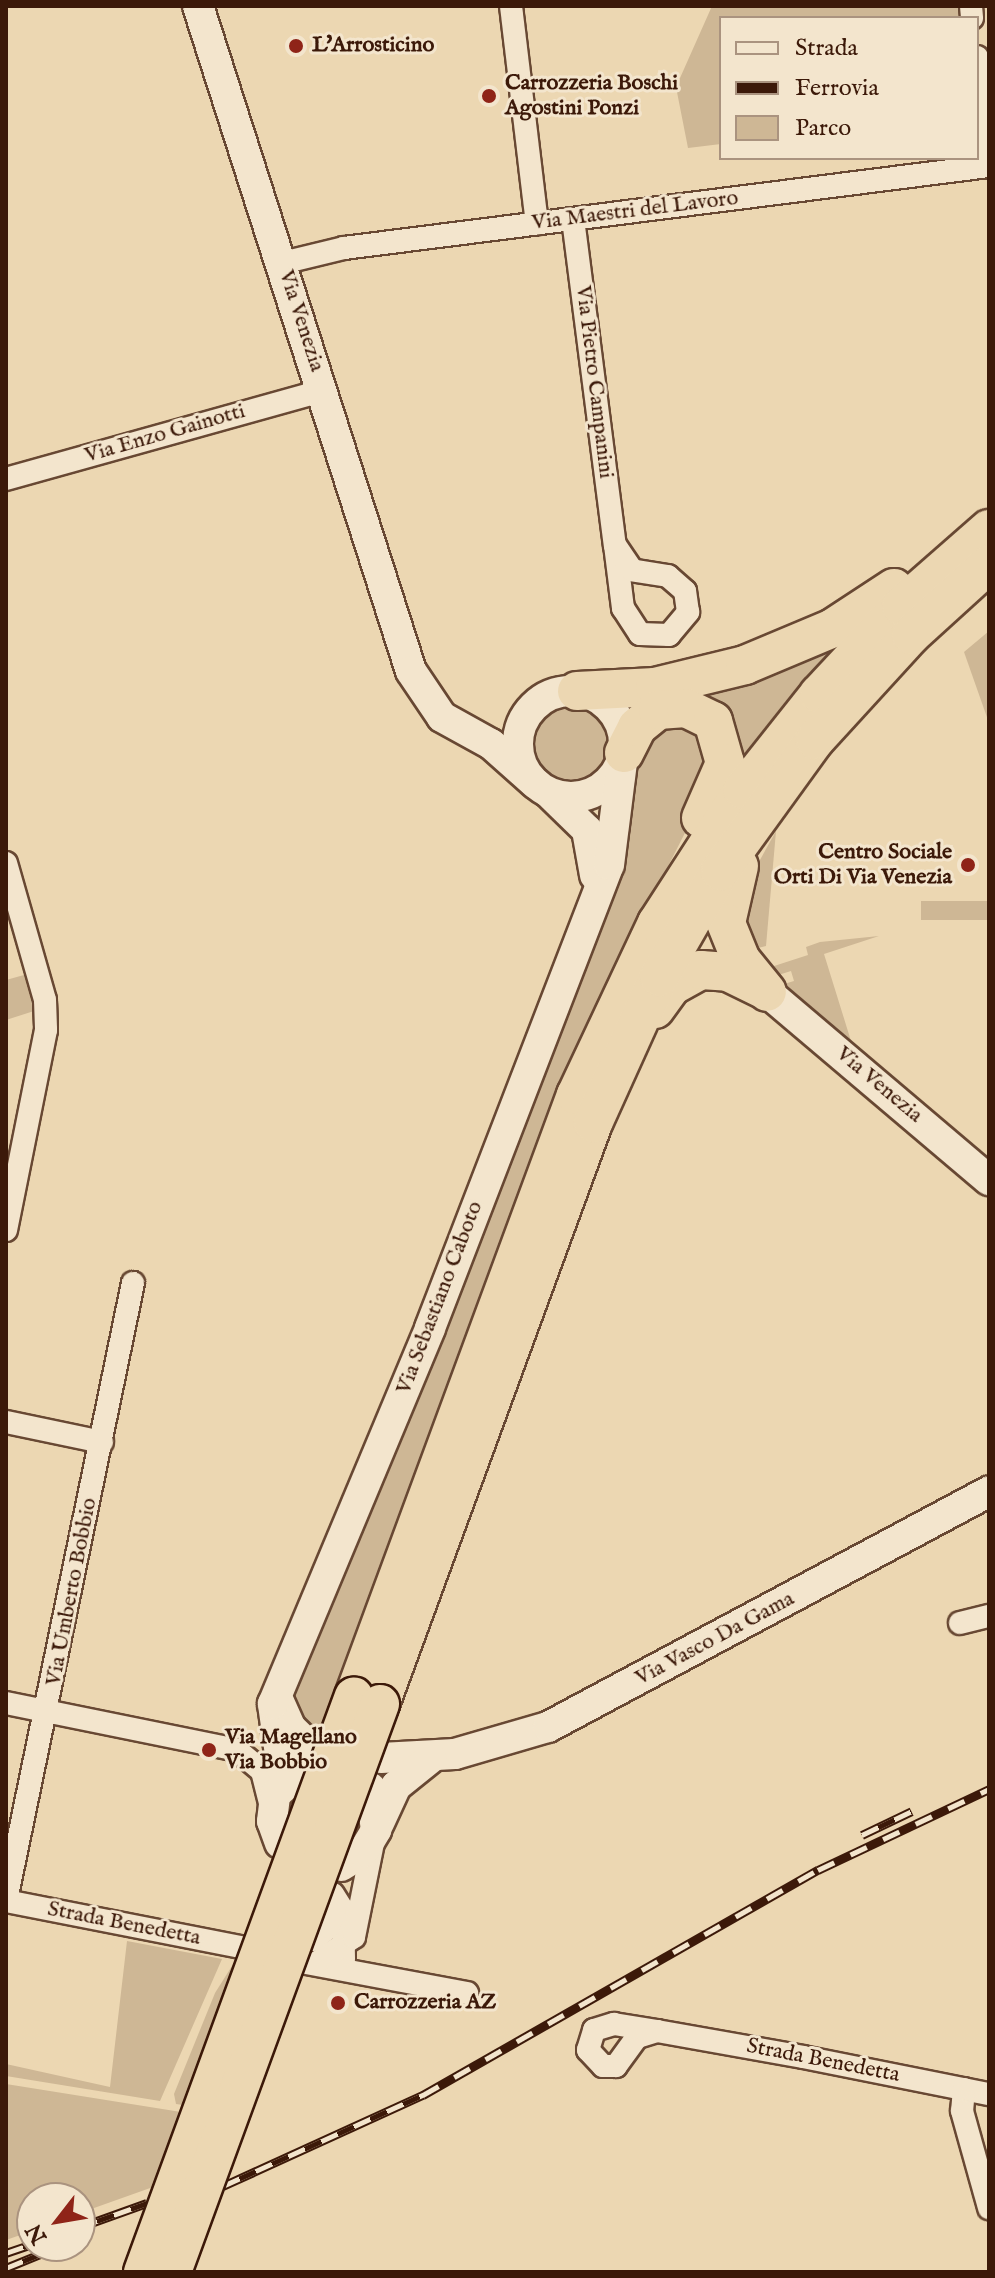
<!DOCTYPE html>
<style>
body{margin:0}
#map{position:relative;width:995px;height:2278px;overflow:hidden;background:#ecd7b2;font-family:"IM FELL English",serif}
div>[style]{position:absolute}
.green>*{inset:0;background:#ceb795;transform-origin:0 0}
.round{border-radius:50%}
.roads{filter:drop-shadow(2px 0 #684833) drop-shadow(-2px 0 #684833) drop-shadow(0 2px #684833) drop-shadow(0 -2px #684833)}
.street>*{height:22px;margin:-11px;padding:0 11px;transform-origin:11px;border-radius:11px;background:#f3e5cd}
.secondary>*{height:30px;margin:-15px;padding:0 15px;transform-origin:15px;border-radius:15px;background:#f3e5cd}
.secondary>.ring{margin:-15px;padding:0;box-sizing:content-box;background:none;border:30px solid #f3e5cd;border-radius:50%}
.highway>*{height:38px;margin:-19px;padding:0 19px;transform-origin:19px;border-radius:19px;background:#ecd7b2}
.rail>*{height:9px;margin-top:-4.5px;transform-origin:0;background:repeating-linear-gradient(90deg,#f3e5cd 0 18px,#3c1909 0 36px);box-sizing:border-box;border-block:2px solid #3c1909}
.bridges{filter:drop-shadow(2px 0 #3c1909) drop-shadow(-2px 0 #3c1909) drop-shadow(0 2px #3c1909) drop-shadow(0 -2px #3c1909)}
.highway-bridge>*{height:38px;margin:-19px;padding:0 19px;transform-origin:19px;border-radius:19px;background:#ecd7b2}
.dots>*{width:22px;height:22px;translate:-50% -50%;box-sizing:border-box;border:4px solid #f3e5cd;border-radius:50%}
span{translate:-50% -50%;white-space:nowrap;text-align:center;line-height:1.15;-webkit-text-stroke:6px #f3e5cd;paint-order:stroke}
.poi-label{font-size:22px;color:#3c1909;font-weight:700}
.left{translate:0 -50%;text-align:left}
.right{translate:-100% -50%;text-align:right}
.street-label{font-size:22px;color:#3c1909}
.frame{position:absolute;inset:0;border:8px solid #3c1909;pointer-events:none}
.legend{position:absolute;left:719px;top:16px;width:260px;height:144px;box-sizing:border-box;background:#f3e5cd;border:2px solid #aa937f;margin:0;padding:10px 14px;list-style:none;font-size:24px;color:#3c1909}
.legend li{display:flex;align-items:center;gap:16px;height:40px}
.legend b{width:40px;border:2px solid #aa937f}
.north{position:absolute;left:16px;top:2182px;width:80px;height:80px;box-sizing:border-box;background:#f3e5cd;border:2px solid #aa937f;border-radius:50%;rotate:239deg;font-size:22px;font-weight:700;line-height:32px;text-align:center;color:#3c1909}
.north::after{content:'';display:block;margin:auto;width:28px;height:36px;background:#8f2418;clip-path:polygon(50% 0,100% 100%,50% 72%,0 100%)}
</style>
<div id="map">
<div class="green">
<i style="clip-path:polygon(712px 6px,960px 6px,962px 18px,721px 18px,721px 144px,688px 148px,676px 87px)"></i>
<i style="clip-path:polygon(989px 631px,989px 723px,964px 652px)"></i>
<i style="clip-path:polygon(844px 639px,793px 693px,744px 756px,735px 732px,702px 688px)"></i>
<i class="round" style="left:530px;top:703px;width:82px;height:82px"></i>
<i style="clip-path:polygon(665px 716px,716px 743px,693px 817px,571px 1058px,320px 1734px,302px 1717px,292px 1690px,625px 780px)"></i>
<i style="clip-path:polygon(776px 831px,766px 946px,758px 948px,740px 935px,735px 905px)"></i>
<i style="left:989px;top:901px;width:19px;height:68px;rotate:90deg"></i>
<i style="clip-path:polygon(879px 936px,824px 954px,851px 1041px,784px 984px,794px 981px,791px 971px,775px 976px,771px 967px,808px 955px,806px 947px,820px 942px)"></i>
<i style="clip-path:polygon(24px 975px,34px 1011px,6px 1020px,6px 980px)"></i>
<i style="clip-path:polygon(127px 1941px,222px 1959px,160px 2101px,6px 2076px,6px 2064px,110px 2087px)"></i>
<i style="clip-path:polygon(237px 1958px,183px 2105px,176px 2104px,174px 2094px,215px 1993px)"></i>
<i style="clip-path:polygon(6px 2084px,181px 2112px,153px 2187px,80px 2213px,80px 2198px,32px 2198px,32px 2231px,6px 2240px)"></i>
</div>
<div class="roads">
<div class="street">
<i style="left:511px;top:6px;width:219px;rotate:83.2deg"></i>
<i style="left:971px;top:6px;width:12px;rotate:85deg"></i>
<i style="left:977px;top:57px;width:103px;rotate:83.3deg"></i>
<i style="left:573px;top:219px;width:329px;rotate:82.7deg"></i>
<i style="left:615px;top:545px;width:64px;rotate:82.8deg"></i>
<i style="left:623px;top:608px;width:31px;rotate:57deg"></i>
<i style="left:640px;top:634px;width:29px;rotate:2deg"></i>
<i style="left:669px;top:635px;width:30px;rotate:-50deg"></i>
<i style="left:688px;top:612px;width:21px;rotate:-98deg"></i>
<i style="left:685px;top:591px;width:23px;rotate:-139deg"></i>
<i style="left:668px;top:576px;width:36px;rotate:-171deg"></i>
<i style="left:632px;top:570px;width:30px;rotate:-124deg"></i>
<i style="left:282px;top:263px;width:64px;rotate:-13.6deg"></i>
<i style="left:344px;top:248px;width:650px;rotate:-7.25deg"></i>
<i style="left:6px;top:479px;width:330px;rotate:-15.6deg"></i>
<i style="left:6px;top:863px;width:142px;rotate:74.1deg"></i>
<i style="left:45px;top:1000px;width:30px;rotate:88deg"></i>
<i style="left:46px;top:1030px;width:204px;rotate:101.3deg"></i>
<i style="left:6px;top:1422px;width:98px;rotate:11.8deg"></i>
<i style="left:960px;top:1623px;width:30px;rotate:-14deg"></i>
<i style="left:6px;top:1703px;width:236px;rotate:11.5deg"></i>
<i style="left:237px;top:1750px;width:33px;rotate:40deg"></i>
<i style="left:262px;top:1771px;width:37px;rotate:76deg"></i>
<i style="left:333px;top:1894px;width:19px;rotate:58deg"></i>
<i style="left:343px;top:1910px;width:49px;rotate:88.8deg"></i>
<i style="left:6px;top:1900px;width:630px;rotate:-78.37deg"></i>
<i style="left:6px;top:1901px;width:239px;rotate:11.1deg"></i>
<i style="left:314px;top:1940px;width:20px;rotate:-41deg"></i>
<i style="left:329px;top:1927px;width:20px;rotate:-72deg"></i>
<i style="left:306px;top:1963px;width:164px;rotate:10.6deg"></i>
<i style="left:316px;top:1963px;width:46px;rotate:-34.4deg"></i>
<i style="left:354px;top:1937px;width:106px;rotate:-78.6deg"></i>
<i style="left:657px;top:2031px;width:21px;rotate:163deg"></i>
<i style="left:637px;top:2037px;width:36px;rotate:126deg"></i>
<i style="left:616px;top:2066px;width:13px;rotate:180deg"></i>
<i style="left:603px;top:2066px;width:22px;rotate:-133deg"></i>
<i style="left:588px;top:2050px;width:21px;rotate:-73deg"></i>
<i style="left:594px;top:2030px;width:21px;rotate:-17deg"></i>
<i style="left:614px;top:2024px;width:44px;rotate:9.2deg"></i>
<i style="left:657px;top:2031px;width:148px;rotate:10.1deg"></i>
<i style="left:803px;top:2057px;width:190px;rotate:11.3deg"></i>
<i style="left:964px;top:2089px;width:22px;rotate:95deg"></i>
<i style="left:962px;top:2111px;width:101px;rotate:74.4deg"></i>
</div>
<div class="secondary">
<i style="left:198px;top:6px;width:698px;rotate:72.24deg"></i>
<i style="left:411px;top:671px;width:55px;rotate:56deg"></i>
<i style="left:442px;top:717px;width:56px;rotate:28.9deg"></i>
<i style="left:491px;top:744px;width:59px;rotate:41.6deg"></i>
<i class="ring" style="left:518px;top:691px;width:76px;height:76px"></i>
<i style="left:549px;top:793px;width:53px;rotate:44.2deg"></i>
<i style="left:587px;top:830px;width:46px;rotate:79.9deg"></i>
<i style="left:767px;top:992px;width:291px;rotate:40.3deg"></i>
<i style="left:277px;top:1697px;width:34px;rotate:66deg"></i>
<i style="left:291px;top:1728px;width:32px;rotate:44deg"></i>
<i style="left:381px;top:1758px;width:74px;rotate:-3.1deg"></i>
<i style="left:455px;top:1754px;width:97px;rotate:-16.2deg"></i>
<i style="left:548px;top:1727px;width:500px;rotate:-28.1deg"></i>
<i style="left:278px;top:1790px;width:21px;rotate:-79deg"></i>
<i style="left:282px;top:1769px;width:66px;rotate:-97.9deg"></i>
<i style="left:273px;top:1704px;width:407px;rotate:-67.3deg"></i>
<i style="left:430px;top:1328px;width:496px;rotate:-68.9deg"></i>
<i style="left:609px;top:865px;width:104px;rotate:-82.8deg"></i>
<i style="left:379px;top:1823px;width:41px;rotate:-65.3deg"></i>
<i style="left:396px;top:1786px;width:45px;rotate:-38.7deg"></i>
<i style="left:280px;top:1843px;width:23px;rotate:-110deg"></i>
<i style="left:272px;top:1821px;width:26px;rotate:-83deg"></i>
<i style="left:275px;top:1795px;width:46px;rotate:-42.4deg"></i>
<i style="left:341px;top:1866px;width:26px;rotate:-32deg"></i>
<i style="left:363px;top:1852px;width:26px;rotate:-59deg"></i>
<i style="left:376px;top:1830px;width:43px;rotate:-97.9deg"></i>
</div>
<div class="highway">
<i style="left:577px;top:691px;width:78px;rotate:-2.9deg"></i>
<i style="left:655px;top:687px;width:93px;rotate:-13.7deg"></i>
<i style="left:745px;top:665px;width:95px;rotate:-22.8deg"></i>
<i style="left:833px;top:628px;width:73px;rotate:-33.3deg"></i>
<i style="left:624px;top:753px;width:29px;rotate:-63deg"></i>
<i style="left:637px;top:727px;width:27px;rotate:-39deg"></i>
<i style="left:658px;top:710px;width:28px;rotate:-4deg"></i>
<i style="left:686px;top:708px;width:30px;rotate:26deg"></i>
<i style="left:713px;top:721px;width:44px;rotate:74.1deg"></i>
<i style="left:725px;top:763px;width:60px;rotate:113.6deg"></i>
<i style="left:739px;top:866px;width:58px;rotate:102.8deg"></i>
<i style="left:726px;top:923px;width:40px;rotate:68deg"></i>
<i style="left:741px;top:960px;width:41px;rotate:50.9deg"></i>
<i style="left:655px;top:1009px;width:29px;rotate:-54deg"></i>
<i style="left:672px;top:986px;width:33px;rotate:-29deg"></i>
<i style="left:701px;top:970px;width:27px;rotate:4deg"></i>
<i style="left:728px;top:972px;width:37px;rotate:26deg"></i>
<i style="left:354px;top:1696px;width:641px;rotate:-69.73deg"></i>
<i style="left:576px;top:1095px;width:190px;rotate:-64.8deg"></i>
<i style="left:657px;top:923px;width:158px;rotate:-57.1deg"></i>
<i style="left:743px;top:790px;width:122px;rotate:-51.6deg"></i>
<i style="left:819px;top:694px;width:120px;rotate:-47deg"></i>
<i style="left:901px;top:606px;width:117px;rotate:-41.2deg"></i>
<i style="left:380px;top:1704px;width:619px;rotate:-69.87deg"></i>
<i style="left:593px;top:1123px;width:160px;rotate:-65.7deg"></i>
<i style="left:659px;top:977px;width:122px;rotate:-60.1deg"></i>
<i style="left:720px;top:871px;width:162px;rotate:-54.1deg"></i>
<i style="left:815px;top:740px;width:142px;rotate:-47.6deg"></i>
<i style="left:911px;top:635px;width:105px;rotate:-42.3deg"></i>
</div>
</div>
<div class="rail">
<i style="left:862px;top:1835px;width:55px;rotate:-25.6deg"></i>
<i style="left:223px;top:2186px;width:220px;rotate:-24.5deg"></i>
<i style="left:423px;top:2095px;width:455px;rotate:-29.7deg"></i>
<i style="left:818px;top:1870px;width:189px;rotate:-25.3deg"></i>
<i style="left:80px;top:2227px;width:71px;rotate:-19.7deg"></i>
<i style="left:6px;top:2253px;width:28px;rotate:-19deg"></i>
<i style="left:6px;top:2268px;width:58px;rotate:-22.2deg"></i>
</div>
<div class="bridges">
<div class="highway-bridge">
<i style="left:143px;top:2272px;width:613px;rotate:-69.88deg"></i>
<i style="left:172px;top:2272px;width:605px;rotate:-69.89deg"></i>
</div>
</div>
<div class="dots">
<i style="left:296px;top:46px;background:#8f2418"></i>
<i style="left:489px;top:96px;background:#8f2418"></i>
<i style="left:968px;top:865px;background:#8f2418"></i>
<i style="left:209px;top:1750px;background:#8f2418"></i>
<i style="left:338px;top:2003px;background:#8f2418"></i>
</div>
<div class="poi-label">
<span class="left" style="left:312px;top:46px">L'Arrosticino</span>
<span class="left" style="left:505px;top:96px">Carrozzeria Boschi<br>Agostini Ponzi</span>
<span class="right" style="left:952px;top:865px">Centro Sociale<br>Orti Di Via Venezia</span>
<span class="left" style="left:225px;top:1750px">Via Magellano<br>Via Bobbio</span>
<span class="left" style="left:354px;top:2003px">Carrozzeria AZ</span>
</div>
<div class="street-label">
<span style="left:635px;top:211px;rotate:-7deg">Via Maestri del Lavoro</span>
<span style="left:301px;top:321px;rotate:72deg">Via Venezia</span>
<span style="left:594px;top:382px;rotate:83deg">Via Pietro Campanini</span>
<span style="left:165px;top:434px;rotate:-16deg">Via Enzo Gainotti</span>
<span style="left:879px;top:1085px;rotate:40deg">Via Venezia</span>
<span style="left:440px;top:1298px;rotate:-69deg">Via Sebastiano Caboto</span>
<span style="left:72px;top:1592px;rotate:-79deg">Via Umberto Bobbio</span>
<span style="left:715px;top:1639px;rotate:-28deg">Via Vasco Da Gama</span>
<span style="left:124px;top:1924px;rotate:11deg">Strada Benedetta</span>
<span style="left:823px;top:2061px;rotate:11deg">Strada Benedetta</span>
</div>
<div class="frame"></div>
<ul class="legend">
<li><b style="height:10px;background:#f3e5cd"></b>Strada</li>
<li><b style="height:10px;background:#3c1909"></b>Ferrovia</li>
<li><b style="height:22px;background:#ceb795"></b>Parco</li>
</ul>
<div class="north">N</div>
</div>
